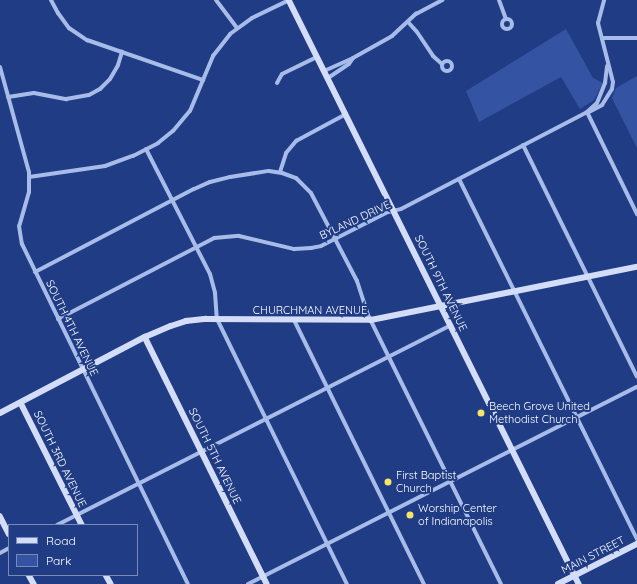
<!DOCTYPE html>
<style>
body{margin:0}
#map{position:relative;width:637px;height:584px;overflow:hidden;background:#203c85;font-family:Quicksand,sans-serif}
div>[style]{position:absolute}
.green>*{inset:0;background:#3454a3}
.street>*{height:4px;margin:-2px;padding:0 2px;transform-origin:2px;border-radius:2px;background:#a8bcea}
.street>.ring{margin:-2px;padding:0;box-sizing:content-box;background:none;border:4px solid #a8bcea;border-radius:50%}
.secondary>*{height:5.5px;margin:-2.75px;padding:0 2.75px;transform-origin:2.75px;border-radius:2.75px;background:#d4ddf7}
.dots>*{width:11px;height:11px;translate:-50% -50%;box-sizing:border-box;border:2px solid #203c85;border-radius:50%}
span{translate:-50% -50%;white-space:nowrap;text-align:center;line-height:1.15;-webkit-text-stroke:4px #203c85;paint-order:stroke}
.street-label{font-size:11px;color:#fff}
.poi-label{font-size:11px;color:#fff}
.left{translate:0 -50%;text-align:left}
.legend{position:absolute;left:8px;top:524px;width:130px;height:52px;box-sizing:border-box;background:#203c85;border:1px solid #798ab6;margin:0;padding:5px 7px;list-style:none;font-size:12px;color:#fff}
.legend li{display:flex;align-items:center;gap:8px;height:20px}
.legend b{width:20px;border:1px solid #798ab6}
</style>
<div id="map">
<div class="green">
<i style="clip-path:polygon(566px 29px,593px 78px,603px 83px,594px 100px,580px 109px,561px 77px,479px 122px,466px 91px)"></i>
<i style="clip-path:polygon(637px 76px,637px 148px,612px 98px,616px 88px)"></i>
</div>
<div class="street">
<i style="left:51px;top:0;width:15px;rotate:62deg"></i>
<i style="left:58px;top:13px;width:19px;rotate:54deg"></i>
<i style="left:69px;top:28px;width:22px;rotate:34deg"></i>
<i style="left:87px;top:40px;width:123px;rotate:19deg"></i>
<i style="left:216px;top:0;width:35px;rotate:53deg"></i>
<i style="left:499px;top:0;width:20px;rotate:70deg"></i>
<i class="ring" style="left:502px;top:19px;width:6px;height:6px"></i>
<i style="left:408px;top:22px;width:13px;rotate:48deg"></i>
<i style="left:417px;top:32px;width:29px;rotate:56deg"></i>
<i style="left:433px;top:56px;width:12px;rotate:42deg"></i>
<i style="left:602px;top:38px;width:35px"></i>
<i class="ring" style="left:442px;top:61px;width:6px;height:6px"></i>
<i style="left:0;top:67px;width:109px;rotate:74.6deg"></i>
<i style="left:29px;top:172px;width:20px;rotate:90deg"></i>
<i style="left:29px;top:192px;width:35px;rotate:106deg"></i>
<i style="left:19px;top:226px;width:18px;rotate:81deg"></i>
<i style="left:22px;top:244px;width:378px;rotate:64deg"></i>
<i style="left:324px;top:71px;width:32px;rotate:-24deg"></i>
<i style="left:353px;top:58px;width:45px;rotate:-29.4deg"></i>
<i style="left:392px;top:36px;width:33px;rotate:-43deg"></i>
<i style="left:416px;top:14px;width:30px;rotate:-28deg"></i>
<i style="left:328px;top:78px;width:25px;rotate:-34deg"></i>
<i style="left:349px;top:64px;width:7px;rotate:-56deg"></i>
<i style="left:277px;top:83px;width:10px;rotate:-61deg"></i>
<i style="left:282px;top:74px;width:39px;rotate:-26deg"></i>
<i style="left:8px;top:97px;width:26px;rotate:-9deg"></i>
<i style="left:34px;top:93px;width:33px;rotate:11deg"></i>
<i style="left:66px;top:99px;width:23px;rotate:-10deg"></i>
<i style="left:89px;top:95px;width:13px;rotate:-29deg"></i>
<i style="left:100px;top:89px;width:14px;rotate:-45deg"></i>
<i style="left:110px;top:79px;width:16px;rotate:-60deg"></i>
<i style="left:118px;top:65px;width:14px;rotate:-73deg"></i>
<i style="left:587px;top:112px;width:114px;rotate:63.9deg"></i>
<i style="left:589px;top:112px;width:15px;rotate:-28deg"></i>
<i style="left:602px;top:105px;width:19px;rotate:-58deg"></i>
<i style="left:612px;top:89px;width:7px;rotate:-82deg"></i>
<i style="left:613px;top:82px;width:61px;rotate:-104.3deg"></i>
<i style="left:598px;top:23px;width:24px;rotate:-75deg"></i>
<i style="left:523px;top:145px;width:258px;rotate:63.8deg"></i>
<i style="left:146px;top:149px;width:140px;rotate:62.9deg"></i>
<i style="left:210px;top:274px;width:20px;rotate:75deg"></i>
<i style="left:215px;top:293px;width:26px;rotate:86deg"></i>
<i style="left:217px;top:319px;width:295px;rotate:63.9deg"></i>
<i style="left:280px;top:172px;width:20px;rotate:-72deg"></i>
<i style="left:286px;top:153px;width:16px;rotate:-50deg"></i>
<i style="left:296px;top:141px;width:57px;rotate:-28.4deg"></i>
<i style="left:29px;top:177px;width:77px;rotate:-8.2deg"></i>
<i style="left:105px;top:166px;width:30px;rotate:-20deg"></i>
<i style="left:133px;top:156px;width:28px;rotate:-27deg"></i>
<i style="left:158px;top:143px;width:19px;rotate:-39deg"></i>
<i style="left:173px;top:131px;width:26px;rotate:-50deg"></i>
<i style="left:190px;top:111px;width:60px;rotate:-67.3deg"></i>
<i style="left:213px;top:56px;width:28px;rotate:-52deg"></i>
<i style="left:230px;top:34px;width:27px;rotate:-36deg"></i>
<i style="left:252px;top:18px;width:41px;rotate:-25.9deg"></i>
<i style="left:459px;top:179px;width:402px;rotate:63.7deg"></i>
<i style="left:35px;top:272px;width:179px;rotate:-27.6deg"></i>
<i style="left:194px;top:189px;width:17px;rotate:-24deg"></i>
<i style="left:210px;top:182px;width:21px;rotate:-14deg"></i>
<i style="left:230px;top:177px;width:39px;rotate:-9deg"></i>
<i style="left:269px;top:171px;width:13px;rotate:9deg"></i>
<i style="left:282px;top:173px;width:15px;rotate:20deg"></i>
<i style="left:296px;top:178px;width:21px;rotate:45deg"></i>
<i style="left:311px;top:193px;width:99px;rotate:62.4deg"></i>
<i style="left:357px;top:281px;width:38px;rotate:72deg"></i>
<i style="left:369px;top:317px;width:298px;rotate:63.7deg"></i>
<i style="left:58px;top:319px;width:176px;rotate:-27.4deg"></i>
<i style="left:214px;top:238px;width:25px;rotate:-5deg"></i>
<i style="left:239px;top:236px;width:57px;rotate:13.3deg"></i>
<i style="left:294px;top:249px;width:17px;rotate:-3deg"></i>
<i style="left:311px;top:248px;width:10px;rotate:-11deg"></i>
<i style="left:321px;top:246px;width:75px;rotate:-26.9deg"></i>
<i style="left:388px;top:212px;width:13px;rotate:-13deg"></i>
<i style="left:401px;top:209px;width:210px;rotate:-27.5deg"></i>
<i style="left:587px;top:112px;width:13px;rotate:-42deg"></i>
<i style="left:597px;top:103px;width:22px;rotate:-68deg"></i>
<i style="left:605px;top:83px;width:17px;rotate:-83deg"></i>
<i style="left:294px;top:320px;width:294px;rotate:63.8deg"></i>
<i style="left:57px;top:525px;width:442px;rotate:-26.9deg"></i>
<i style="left:0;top:553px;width:10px;rotate:-29deg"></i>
<i style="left:248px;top:584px;width:436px;rotate:-26.9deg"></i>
</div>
<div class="secondary">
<i style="left:289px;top:0;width:652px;rotate:63.59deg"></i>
<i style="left:145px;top:337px;width:275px;rotate:63.7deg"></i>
<i style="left:21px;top:403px;width:136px;rotate:63.4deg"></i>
<i style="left:0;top:413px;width:164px;rotate:-27.7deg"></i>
<i style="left:145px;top:337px;width:28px;rotate:-23deg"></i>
<i style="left:171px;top:326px;width:16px;rotate:-18deg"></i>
<i style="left:186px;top:321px;width:20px;rotate:-6deg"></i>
<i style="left:206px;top:319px;width:165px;rotate:0.3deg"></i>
<i style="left:371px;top:320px;width:271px;rotate:-11.3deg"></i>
<i style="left:0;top:516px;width:20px;rotate:63deg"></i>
<i style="left:29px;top:575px;width:10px;rotate:61deg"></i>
<i style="left:106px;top:575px;width:10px;rotate:61deg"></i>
<i style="left:558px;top:584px;width:89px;rotate:-26.9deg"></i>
</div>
<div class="dots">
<i style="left:481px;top:413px;background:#f7e569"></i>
<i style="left:388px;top:482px;background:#f7e569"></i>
<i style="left:410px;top:515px;background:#f7e569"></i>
</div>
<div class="street-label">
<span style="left:355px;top:220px;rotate:-25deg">BYLAND DRIVE</span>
<span style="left:441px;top:283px;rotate:64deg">SOUTH 9TH AVENUE</span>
<span style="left:310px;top:310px">CHURCHMAN AVENUE</span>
<span style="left:72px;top:328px;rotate:64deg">SOUTH 4TH AVENUE</span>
<span style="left:215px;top:456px;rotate:64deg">SOUTH 5TH AVENUE</span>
<span style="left:60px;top:459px;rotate:64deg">SOUTH 3RD AVENUE</span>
<span style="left:593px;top:555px;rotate:-27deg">MAIN STREET</span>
</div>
<div class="poi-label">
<span class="left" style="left:489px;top:413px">Beech Grove United<br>Methodist Church</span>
<span class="left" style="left:396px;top:482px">First Baptist<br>Church</span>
<span class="left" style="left:418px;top:515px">Worship Center<br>of Indianapolis</span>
</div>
<ul class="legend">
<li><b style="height:5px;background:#d4ddf7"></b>Road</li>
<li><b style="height:11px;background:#3454a3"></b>Park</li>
</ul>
</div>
